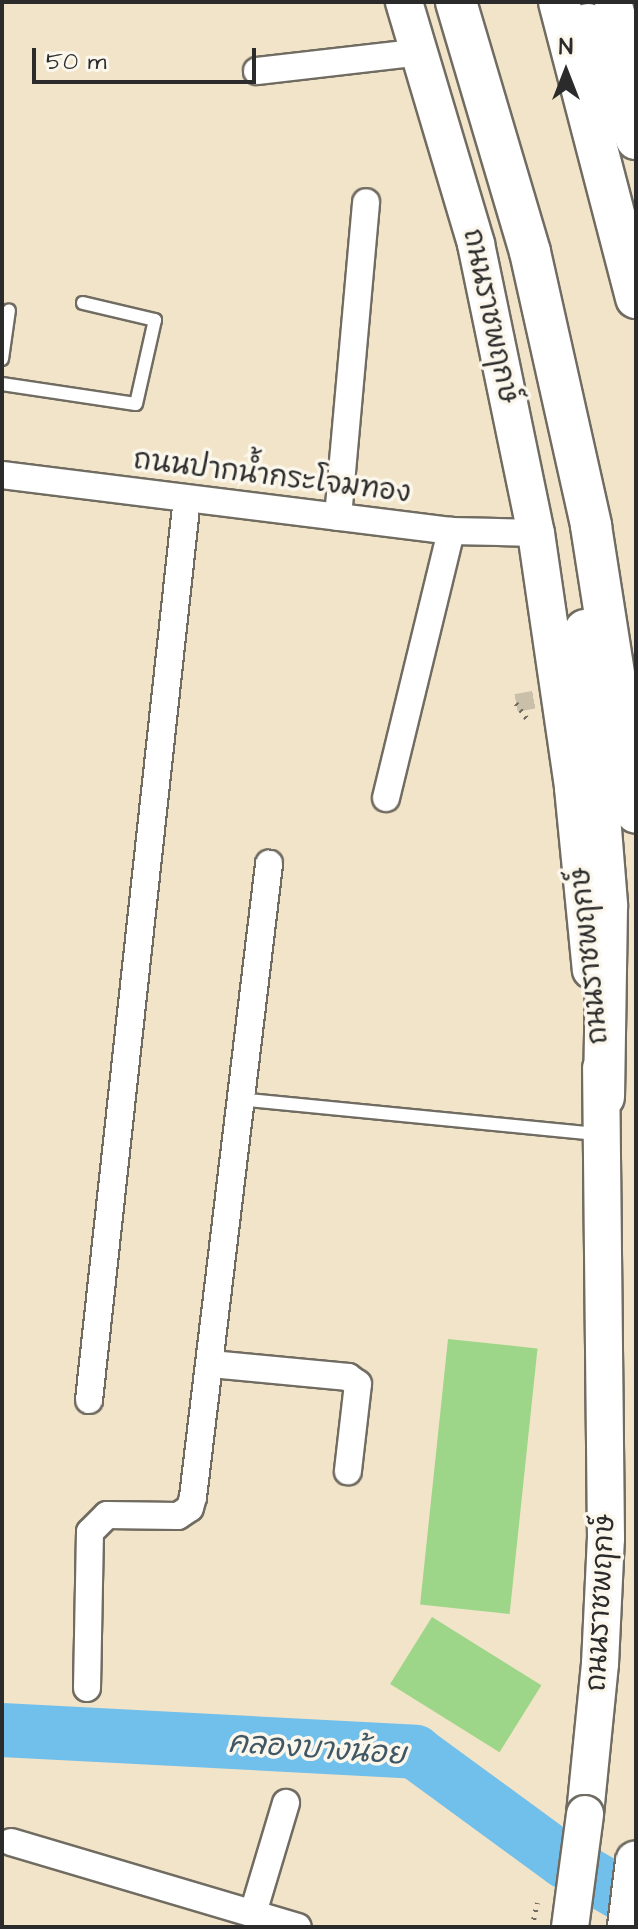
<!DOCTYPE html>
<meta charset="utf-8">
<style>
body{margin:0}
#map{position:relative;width:638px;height:1929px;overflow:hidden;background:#f2e4c8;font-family:"Architects Daughter","Playpen Sans Thai",sans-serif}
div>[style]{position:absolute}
.green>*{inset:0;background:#9dd688;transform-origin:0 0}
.river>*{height:54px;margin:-27px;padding:0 27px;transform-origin:27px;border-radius:27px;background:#71bfeb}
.pedestrian-tunnel>*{height:18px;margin-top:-9px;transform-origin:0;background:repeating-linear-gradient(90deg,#cabfa9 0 18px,transparent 0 27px)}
.path>*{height:5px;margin-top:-2.5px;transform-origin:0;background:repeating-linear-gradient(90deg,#716c62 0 2px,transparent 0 8px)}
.roads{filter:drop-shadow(2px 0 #716c62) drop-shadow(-2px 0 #716c62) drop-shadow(0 2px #716c62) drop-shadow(0 -2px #716c62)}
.service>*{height:12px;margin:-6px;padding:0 6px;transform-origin:6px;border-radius:6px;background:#fff}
.minor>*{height:26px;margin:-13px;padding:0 13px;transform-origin:13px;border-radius:13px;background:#fff}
.secondary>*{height:36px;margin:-18px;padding:0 18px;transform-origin:18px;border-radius:18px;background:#fff}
.primary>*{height:40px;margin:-20px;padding:0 20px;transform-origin:20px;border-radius:20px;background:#fff}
.bridges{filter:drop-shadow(2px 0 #716c62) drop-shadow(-2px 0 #716c62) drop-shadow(0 2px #716c62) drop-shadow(0 -2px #716c62)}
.secondary-bridge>*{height:36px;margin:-18px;padding:0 18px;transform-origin:18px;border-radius:18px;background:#fff}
span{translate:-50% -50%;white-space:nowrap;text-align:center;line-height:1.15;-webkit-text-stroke:7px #fbf7ec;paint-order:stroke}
.street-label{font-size:28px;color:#2b2b2b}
.water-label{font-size:30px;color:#405765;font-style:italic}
.frame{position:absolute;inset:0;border:4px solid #2b2b2b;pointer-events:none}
.north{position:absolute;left:526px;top:32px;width:80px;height:80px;-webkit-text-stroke:6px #fbf7ec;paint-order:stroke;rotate:0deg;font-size:22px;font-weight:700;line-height:32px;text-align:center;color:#2b2b2b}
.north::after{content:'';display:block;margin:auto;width:28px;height:36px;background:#2b2b2b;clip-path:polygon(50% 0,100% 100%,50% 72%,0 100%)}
.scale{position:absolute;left:32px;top:48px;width:224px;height:36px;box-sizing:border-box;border:4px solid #2b2b2b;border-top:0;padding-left:10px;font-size:24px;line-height:28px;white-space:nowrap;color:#2b2b2b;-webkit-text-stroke:6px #fbf7ec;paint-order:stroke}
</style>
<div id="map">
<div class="green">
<i style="left:448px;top:1339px;width:90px;height:267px;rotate:6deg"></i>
<i style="left:432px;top:1617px;width:129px;height:79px;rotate:32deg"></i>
</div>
<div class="river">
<i style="left:2px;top:1730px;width:414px;rotate:3deg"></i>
<i style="left:415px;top:1752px;width:185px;rotate:36.2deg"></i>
<i style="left:564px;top:1861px;width:83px;rotate:29.7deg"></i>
</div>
<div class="pedestrian-tunnel">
<i style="left:516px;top:703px;width:50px;rotate:-10.4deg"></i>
</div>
<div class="path">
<i style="left:516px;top:703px;width:21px;rotate:55deg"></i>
<i style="left:532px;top:1927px;width:25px;rotate:-78deg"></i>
</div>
<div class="roads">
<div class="service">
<i style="left:2px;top:359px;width:49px;rotate:-81.9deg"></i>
<i style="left:2px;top:384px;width:135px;rotate:8.5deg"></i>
<i style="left:136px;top:404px;width:86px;rotate:-77.3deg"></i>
<i style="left:155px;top:320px;width:74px;rotate:-166.7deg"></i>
<i style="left:239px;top:1099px;width:361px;rotate:5.6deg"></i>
</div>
<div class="minor">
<i style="left:257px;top:71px;width:165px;rotate:-6.6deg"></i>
<i style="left:2px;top:475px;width:452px;rotate:7.1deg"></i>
<i style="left:451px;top:531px;width:85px;rotate:1.3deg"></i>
<i style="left:338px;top:517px;width:316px;rotate:-84.9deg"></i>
<i style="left:386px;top:798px;width:275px;rotate:-76.3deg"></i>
<i style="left:211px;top:1364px;width:138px;rotate:5.4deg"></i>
<i style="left:348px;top:1377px;width:12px;rotate:35deg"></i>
<i style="left:358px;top:1384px;width:88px;rotate:96.6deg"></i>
<i style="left:89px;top:1400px;width:907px;rotate:-83.8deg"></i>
<i style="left:87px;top:1688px;width:156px;rotate:-88.9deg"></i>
<i style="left:90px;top:1532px;width:24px;rotate:-45deg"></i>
<i style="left:107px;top:1515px;width:71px;rotate:0.8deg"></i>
<i style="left:178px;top:1516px;width:14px;rotate:-34deg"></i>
<i style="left:190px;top:1508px;width:11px;rotate:-75deg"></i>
<i style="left:193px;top:1497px;width:638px;rotate:-83.15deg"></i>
<i style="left:11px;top:1842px;width:299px;rotate:16.5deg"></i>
<i style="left:253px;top:1913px;width:115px;rotate:-73.3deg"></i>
</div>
<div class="secondary">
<i style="left:404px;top:2px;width:252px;rotate:73.4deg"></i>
<i style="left:476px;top:244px;width:295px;rotate:78.3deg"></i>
<i style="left:536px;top:533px;width:258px;rotate:81.7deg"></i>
<i style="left:573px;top:788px;width:183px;rotate:84.4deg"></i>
<i style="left:613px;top:2px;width:83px;rotate:74deg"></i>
<i style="left:585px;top:1814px;width:151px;rotate:-84.3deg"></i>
<i style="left:600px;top:1664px;width:125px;rotate:-87.3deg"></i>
<i style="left:606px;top:1539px;width:471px;rotate:-90.6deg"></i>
</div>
<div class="primary">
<i style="left:456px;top:2px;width:261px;rotate:73.5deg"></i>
<i style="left:530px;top:252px;width:281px;rotate:77.4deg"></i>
<i style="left:591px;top:526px;width:290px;rotate:81.1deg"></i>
<i style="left:559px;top:2px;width:306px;rotate:75.4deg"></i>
<i style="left:588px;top:24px;width:125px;rotate:67.3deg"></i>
<i style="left:585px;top:630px;width:277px;rotate:85.4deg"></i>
<i style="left:607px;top:906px;width:191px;rotate:90.9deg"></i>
<i style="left:628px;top:1927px;width:66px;rotate:-83.1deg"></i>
</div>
</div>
<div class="bridges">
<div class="secondary-bridge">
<i style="left:570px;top:1927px;width:114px;rotate:-82.4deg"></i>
</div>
</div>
<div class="street-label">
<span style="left:490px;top:316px;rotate:78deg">ถนนราชพฤกษ์</span>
<span style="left:272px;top:477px;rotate:7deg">ถนนปากน้ำกระโจมทอง</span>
<span style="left:590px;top:956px;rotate:-96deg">ถนนราชพฤกษ์</span>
<span style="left:601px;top:1603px;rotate:-87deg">ถนนราชพฤกษ์</span>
</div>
<div class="water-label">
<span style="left:317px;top:1749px;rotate:4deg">คลองบางน้อย</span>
</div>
<div class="frame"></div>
<div class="north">N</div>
<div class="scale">50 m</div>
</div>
